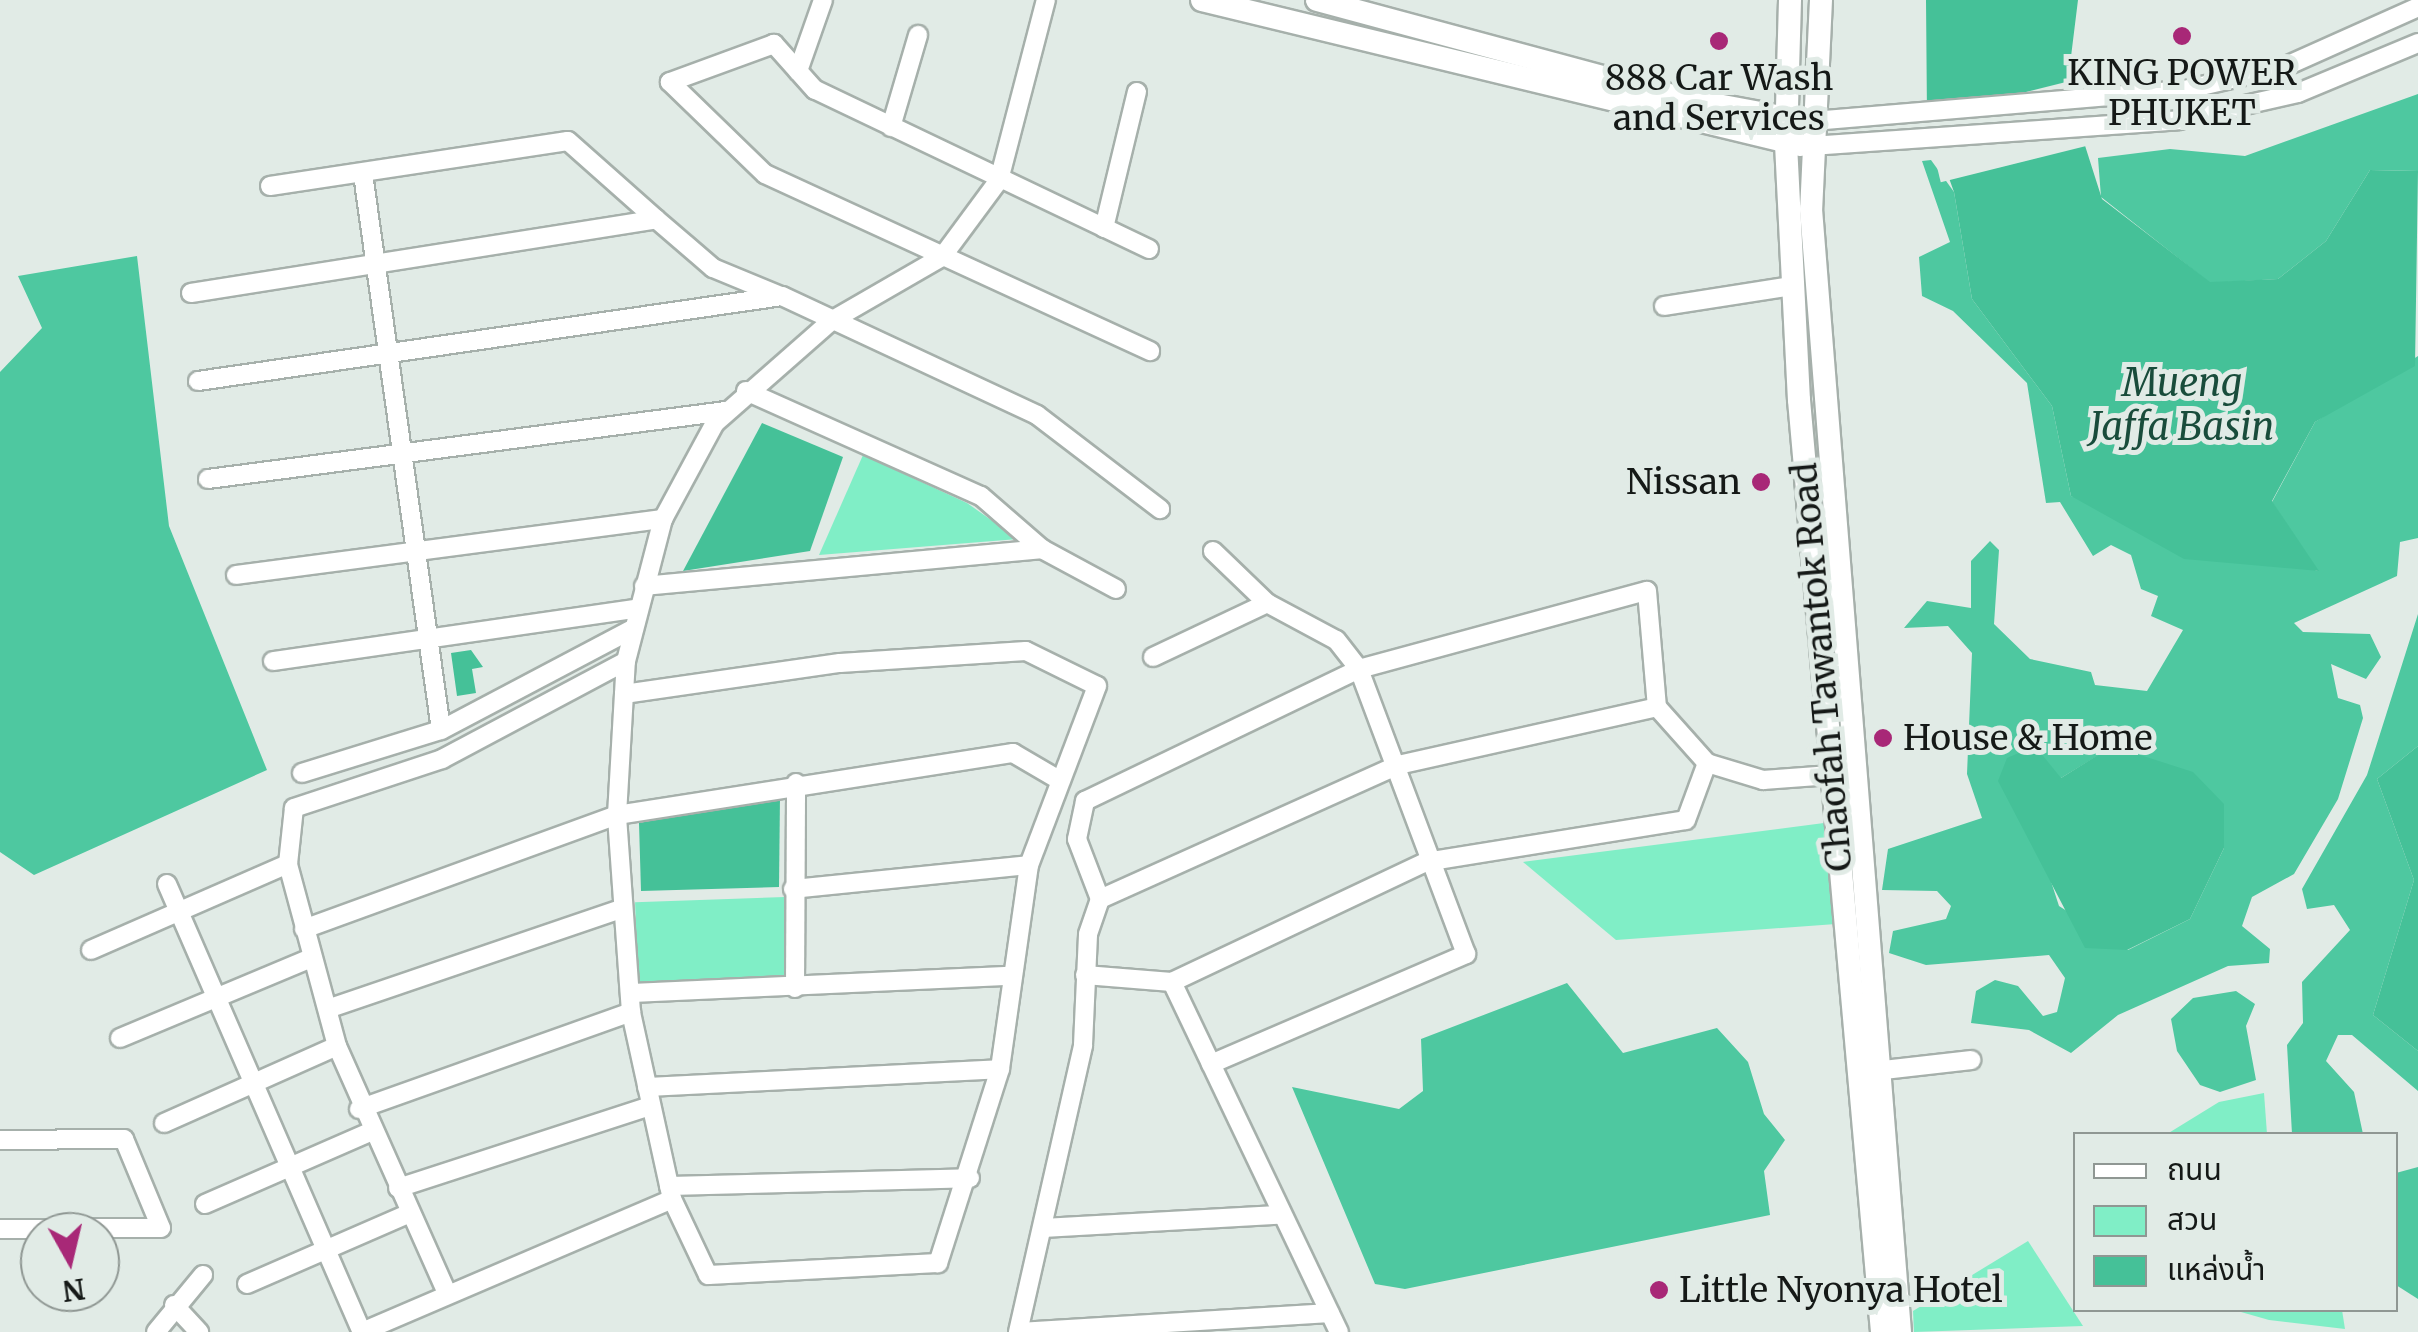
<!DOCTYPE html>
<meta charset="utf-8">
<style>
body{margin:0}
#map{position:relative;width:2418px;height:1332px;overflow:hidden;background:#e1ebe6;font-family:Merriweather,"Noto Sans Thai",serif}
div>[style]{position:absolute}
.green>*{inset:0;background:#80eec6;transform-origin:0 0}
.forest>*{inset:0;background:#4ec8a0}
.water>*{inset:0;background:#45c198}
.pier>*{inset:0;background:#e1ebe6;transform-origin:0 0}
.roads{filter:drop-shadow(2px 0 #a6b0ab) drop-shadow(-2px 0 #a6b0ab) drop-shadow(0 2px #a6b0ab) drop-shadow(0 -2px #a6b0ab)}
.minor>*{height:18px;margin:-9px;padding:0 9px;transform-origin:9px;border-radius:9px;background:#fff}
.major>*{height:22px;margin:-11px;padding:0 11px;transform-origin:11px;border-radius:11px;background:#fff}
.dots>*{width:28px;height:28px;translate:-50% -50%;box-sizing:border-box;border:5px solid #e1ebe6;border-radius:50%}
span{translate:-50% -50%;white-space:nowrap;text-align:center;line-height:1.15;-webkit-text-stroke:10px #e1ebe6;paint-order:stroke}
.poi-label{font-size:35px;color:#151917}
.right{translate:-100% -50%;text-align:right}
.left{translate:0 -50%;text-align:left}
.street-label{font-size:35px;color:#151917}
.water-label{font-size:38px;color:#194c3b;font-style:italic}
.legend{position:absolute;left:2073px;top:1132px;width:325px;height:180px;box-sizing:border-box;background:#e1ebe6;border:2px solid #8f9793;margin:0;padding:12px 18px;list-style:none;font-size:30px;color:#151917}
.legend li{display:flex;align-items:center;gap:20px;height:50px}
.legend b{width:50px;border:2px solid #8f9793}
.north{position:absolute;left:20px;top:1212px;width:100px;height:100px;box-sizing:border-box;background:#e1ebe6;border:2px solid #8f9793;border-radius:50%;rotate:172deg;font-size:28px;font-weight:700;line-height:40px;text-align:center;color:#151917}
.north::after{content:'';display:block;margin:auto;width:35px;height:45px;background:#a82877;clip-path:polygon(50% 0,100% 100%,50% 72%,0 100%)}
</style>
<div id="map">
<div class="green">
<i style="clip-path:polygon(863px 455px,967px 503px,1018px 539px,819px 555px)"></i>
<i style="clip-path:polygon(1824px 823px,1836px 924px,1616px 940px,1523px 862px)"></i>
<i style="left:785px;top:897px;width:85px;height:150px;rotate:88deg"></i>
<i style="clip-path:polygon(2264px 1093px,2267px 1134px,2167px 1134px,2219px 1102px)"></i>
<i style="clip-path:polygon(2028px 1241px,2083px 1326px,1914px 1332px,1913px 1311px)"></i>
<i style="clip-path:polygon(2234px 1310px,2342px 1310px,2345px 1329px,2269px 1320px)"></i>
</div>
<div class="forest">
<i style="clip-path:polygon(2418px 94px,2418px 171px,2370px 170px,2326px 241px,2278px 279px,2210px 283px,2101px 197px,2098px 158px,2170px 149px,2245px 156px)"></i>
<i style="clip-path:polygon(evenodd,1931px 160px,1954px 192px,1972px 299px,2052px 406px,2071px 496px,2318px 571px,2272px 502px,2315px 422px,2418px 356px,2418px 538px,2400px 542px,2397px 576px,2294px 623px,2303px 632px,2370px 634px,2381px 657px,2366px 679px,2331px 664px,2338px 698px,2360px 705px,2363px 718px,2338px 799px,2294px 874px,2252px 897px,2242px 926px,2270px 949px,2269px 963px,2228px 966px,2118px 1015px,2071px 1053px,2029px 1030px,1971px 1023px,1976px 991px,1995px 980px,2018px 986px,2043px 1016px,2057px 1012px,2065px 978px,2049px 955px,1926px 965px,1889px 953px,1893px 931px,1946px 919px,1951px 906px,1937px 891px,1882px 890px,1888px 849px,1982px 818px,1967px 774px,1972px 653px,1948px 626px,1904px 628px,1927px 601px,1971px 608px,1971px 561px,1990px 541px,1999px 550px,1994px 624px,2030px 659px,2091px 672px,2095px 685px,2147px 691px,2183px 630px,2151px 616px,2158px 596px,2141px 589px,2131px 555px,2111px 545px,2093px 556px,2060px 502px,2046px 503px,2027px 383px,1953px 311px,1922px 296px,1919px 257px,1950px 242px,1922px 161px,1931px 160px,2107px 750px,2224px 848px,2190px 919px,2128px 950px,2059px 906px,2044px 860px,2061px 778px,2107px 750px)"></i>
<i style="clip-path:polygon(137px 256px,169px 526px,267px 770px,34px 875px,0 852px,0 372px,42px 328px,18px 276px)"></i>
<i style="clip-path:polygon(2418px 614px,2418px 746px,2377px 779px,2414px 880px,2373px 1015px,2418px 1051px,2418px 1091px,2352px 1035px,2338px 1035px,2326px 1061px,2354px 1092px,2363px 1134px,2292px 1134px,2287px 1045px,2303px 1023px,2302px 982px,2350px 930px,2334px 905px,2307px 909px,2302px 889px,2367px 775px)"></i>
<i style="clip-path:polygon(1567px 983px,1623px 1053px,1717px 1028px,1748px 1062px,1764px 1114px,1785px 1140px,1764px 1171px,1770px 1215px,1405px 1289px,1375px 1284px,1292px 1087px,1399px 1109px,1423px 1091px,1421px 1039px)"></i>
<i style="clip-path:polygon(2236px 991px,2255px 1004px,2246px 1026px,2256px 1080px,2220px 1092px,2200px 1085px,2177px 1051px,2171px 1019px,2193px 998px)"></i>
<i style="clip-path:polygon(2418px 1167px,2418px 1299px,2396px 1285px,2396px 1173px)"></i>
</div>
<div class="water">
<i style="clip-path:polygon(1926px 0,2078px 0,2067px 89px,2102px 199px,2210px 282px,2278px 279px,2326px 241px,2370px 170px,2418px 171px,2415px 366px,2315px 422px,2272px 501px,2319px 571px,2184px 559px,2071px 496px,2052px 406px,1972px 299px,1954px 192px,1927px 117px)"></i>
<i style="clip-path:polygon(762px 423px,843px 457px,810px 551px,683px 571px)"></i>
<i style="clip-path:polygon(471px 650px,483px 667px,472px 669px,476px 693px,457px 696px,451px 653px)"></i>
<i style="clip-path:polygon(2035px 746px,2061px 778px,2106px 750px,2137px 754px,2193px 772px,2224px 804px,2224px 848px,2190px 919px,2127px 950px,2085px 948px,1998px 781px,2007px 758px)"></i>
<i style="clip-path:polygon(2418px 746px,2418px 1051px,2373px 1015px,2414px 880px,2377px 779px)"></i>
<i style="clip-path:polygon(780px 795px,779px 887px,641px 891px,639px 823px)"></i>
</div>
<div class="pier">
<i style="left:2074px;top:80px;width:67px;height:154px;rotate:76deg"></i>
</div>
<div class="roads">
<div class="minor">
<i style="left:798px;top:71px;width:75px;rotate:-70.6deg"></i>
<i style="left:1813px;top:121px;width:372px;rotate:-4.8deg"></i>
<i style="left:2184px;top:90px;width:103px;rotate:-13deg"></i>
<i style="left:2284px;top:67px;width:147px;rotate:-24.1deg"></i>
<i style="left:891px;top:127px;width:96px;rotate:-73.6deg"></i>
<i style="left:1811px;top:146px;width:369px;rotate:-4deg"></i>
<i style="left:2179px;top:120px;width:122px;rotate:-12.8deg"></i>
<i style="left:2298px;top:93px;width:130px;rotate:-22.6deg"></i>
<i style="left:363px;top:174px;width:561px;rotate:82.01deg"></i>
<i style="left:270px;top:186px;width:301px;rotate:-8.6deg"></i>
<i style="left:568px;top:141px;width:118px;rotate:41.6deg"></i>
<i style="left:1104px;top:228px;width:140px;rotate:-76.4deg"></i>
<i style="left:1149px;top:249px;width:370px;rotate:-154.5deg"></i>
<i style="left:815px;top:90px;width:62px;rotate:-131.7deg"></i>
<i style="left:774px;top:44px;width:111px;rotate:159.9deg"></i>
<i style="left:670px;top:82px;width:132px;rotate:44.1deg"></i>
<i style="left:765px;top:174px;width:424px;rotate:24.7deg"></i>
<i style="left:191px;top:293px;width:471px;rotate:-9deg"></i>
<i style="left:656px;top:219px;width:75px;rotate:40.7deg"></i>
<i style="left:713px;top:268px;width:74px;rotate:22.4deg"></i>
<i style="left:1664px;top:306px;width:130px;rotate:-8.9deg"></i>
<i style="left:198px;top:381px;width:590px;rotate:-8.28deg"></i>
<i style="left:782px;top:296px;width:281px;rotate:25deg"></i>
<i style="left:1037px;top:415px;width:155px;rotate:37.4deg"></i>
<i style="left:746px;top:391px;width:257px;rotate:24.1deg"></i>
<i style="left:981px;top:496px;width:81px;rotate:41deg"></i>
<i style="left:1042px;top:549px;width:84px;rotate:28.4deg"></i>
<i style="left:208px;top:479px;width:522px;rotate:-7.48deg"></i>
<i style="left:236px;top:575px;width:431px;rotate:-7.5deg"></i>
<i style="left:644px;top:586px;width:400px;rotate:-5.3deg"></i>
<i style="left:1153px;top:657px;width:126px;rotate:-25.3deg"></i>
<i style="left:273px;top:661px;width:367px;rotate:-8.2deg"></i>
<i style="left:624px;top:694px;width:218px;rotate:-8.2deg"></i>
<i style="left:840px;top:663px;width:186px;rotate:-3.7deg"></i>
<i style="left:1026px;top:651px;width:79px;rotate:26.2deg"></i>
<i style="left:1097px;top:686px;width:191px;rotate:110.8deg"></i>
<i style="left:1029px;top:865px;width:206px;rotate:98.1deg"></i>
<i style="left:1000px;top:1069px;width:204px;rotate:107.7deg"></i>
<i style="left:938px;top:1263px;width:230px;rotate:177deg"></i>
<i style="left:708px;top:1275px;width:84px;rotate:-115.3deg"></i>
<i style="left:672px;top:1199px;width:191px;rotate:-102.4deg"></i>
<i style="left:631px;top:1012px;width:197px;rotate:-94.1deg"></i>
<i style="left:617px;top:815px;width:154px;rotate:-86.7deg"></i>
<i style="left:626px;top:661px;width:147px;rotate:-75.4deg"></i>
<i style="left:663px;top:519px;width:109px;rotate:-61.6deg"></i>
<i style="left:715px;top:423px;width:154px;rotate:-41.3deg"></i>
<i style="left:831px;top:321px;width:128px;rotate:-30deg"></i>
<i style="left:942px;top:257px;width:96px;rotate:-53.5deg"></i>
<i style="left:999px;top:180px;width:186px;rotate:-75.4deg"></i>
<i style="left:302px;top:773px;width:145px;rotate:-17.2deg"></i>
<i style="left:441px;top:730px;width:215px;rotate:-27.8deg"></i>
<i style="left:167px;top:884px;width:489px;rotate:66.5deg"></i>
<i style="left:793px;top:889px;width:237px;rotate:-5.8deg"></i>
<i style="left:1100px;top:899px;width:327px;rotate:-24.2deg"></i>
<i style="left:1398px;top:765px;width:265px;rotate:-12.6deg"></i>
<i style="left:304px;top:929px;width:333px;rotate:-20deg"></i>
<i style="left:617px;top:815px;width:401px;rotate:-8.9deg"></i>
<i style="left:1013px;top:753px;width:53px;rotate:30.4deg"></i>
<i style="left:91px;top:950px;width:215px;rotate:-23.6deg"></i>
<i style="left:1085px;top:975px;width:87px;rotate:4.6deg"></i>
<i style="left:1172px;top:982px;width:281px;rotate:-25.3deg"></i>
<i style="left:1426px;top:862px;width:263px;rotate:-9.2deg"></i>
<i style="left:1686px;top:820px;width:61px;rotate:-69.8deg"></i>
<i style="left:1172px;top:982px;width:388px;rotate:64.5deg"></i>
<i style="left:795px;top:988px;width:205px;rotate:-89.7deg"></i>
<i style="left:630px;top:993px;width:377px;rotate:-2.6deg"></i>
<i style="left:330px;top:1008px;width:306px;rotate:-18.8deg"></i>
<i style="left:120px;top:1038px;width:207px;rotate:-22.7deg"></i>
<i style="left:1211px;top:1064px;width:278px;rotate:-23.3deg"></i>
<i style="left:1466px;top:954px;width:304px;rotate:-110.6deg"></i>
<i style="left:1359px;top:669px;width:37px;rotate:-128deg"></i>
<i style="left:1336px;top:640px;width:78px;rotate:-151.8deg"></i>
<i style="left:1267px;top:603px;width:75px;rotate:-136.1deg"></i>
<i style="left:1875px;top:1071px;width:97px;rotate:-6.5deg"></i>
<i style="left:647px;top:1087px;width:353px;rotate:-2.9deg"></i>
<i style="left:359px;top:1109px;width:289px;rotate:-19.6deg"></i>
<i style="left:164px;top:1123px;width:189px;rotate:-24deg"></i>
<i style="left:0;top:1140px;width:124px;rotate:-0.5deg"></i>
<i style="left:124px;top:1139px;width:96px;rotate:67.4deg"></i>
<i style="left:161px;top:1228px;width:161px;rotate:179.6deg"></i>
<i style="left:669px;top:1186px;width:301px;rotate:-1.5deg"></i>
<i style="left:398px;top:1188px;width:266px;rotate:-18deg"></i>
<i style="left:205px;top:1204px;width:180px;rotate:-23.6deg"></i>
<i style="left:1043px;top:1228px;width:235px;rotate:-3.2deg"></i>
<i style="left:247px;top:1284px;width:176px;rotate:-23.5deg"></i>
<i style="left:447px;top:1293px;width:270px;rotate:-114deg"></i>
<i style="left:337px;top:1046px;width:188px;rotate:-105.1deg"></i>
<i style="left:288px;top:864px;width:56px;rotate:-83.9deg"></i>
<i style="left:294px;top:808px;width:156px;rotate:-18.3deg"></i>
<i style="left:442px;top:759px;width:208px;rotate:-28deg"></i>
<i style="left:174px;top:1305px;width:37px;rotate:47deg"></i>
<i style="left:156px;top:1332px;width:74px;rotate:-50.5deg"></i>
<i style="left:362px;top:1332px;width:337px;rotate:-23.2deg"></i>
<i style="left:1018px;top:1332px;width:294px;rotate:-77.2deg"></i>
<i style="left:1083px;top:1045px;width:111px;rotate:-87.4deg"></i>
<i style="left:1088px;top:934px;width:37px;rotate:-71deg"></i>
<i style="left:1100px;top:899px;width:64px;rotate:-111deg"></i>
<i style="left:1077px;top:839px;width:39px;rotate:-78deg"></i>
<i style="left:1085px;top:801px;width:304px;rotate:-25.7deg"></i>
<i style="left:1359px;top:669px;width:298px;rotate:-15.2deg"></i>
<i style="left:1647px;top:591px;width:116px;rotate:85.1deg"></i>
<i style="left:1657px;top:707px;width:75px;rotate:48.2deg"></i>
<i style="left:1707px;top:763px;width:59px;rotate:16.9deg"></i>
<i style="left:1763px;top:780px;width:68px;rotate:-4.2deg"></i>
<i style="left:1020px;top:1332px;width:310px;rotate:-3.5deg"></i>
</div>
<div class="major">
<i style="left:1202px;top:0;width:616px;rotate:13.61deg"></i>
<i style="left:1317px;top:0;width:375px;rotate:15.1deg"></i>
<i style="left:1679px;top:98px;width:121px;rotate:10.5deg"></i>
<i style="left:1790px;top:0;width:144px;rotate:91.6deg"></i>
<i style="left:1786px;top:144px;width:256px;rotate:87.1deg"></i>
<i style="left:1799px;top:400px;width:936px;rotate:84.91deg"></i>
<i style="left:1821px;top:0;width:209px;rotate:92.7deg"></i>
<i style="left:1811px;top:209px;width:1127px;rotate:85.47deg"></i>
</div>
</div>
<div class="dots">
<i style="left:2182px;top:36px;background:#a82877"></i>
<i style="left:1719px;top:41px;background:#a82877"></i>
<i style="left:1761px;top:482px;background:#a82877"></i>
<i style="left:1883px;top:738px;background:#a82877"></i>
<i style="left:1659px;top:1290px;background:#a82877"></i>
</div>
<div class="poi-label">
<span style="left:2182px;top:93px">KING POWER<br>PHUKET</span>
<span style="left:1719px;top:98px">888 Car Wash<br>and Services</span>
<span class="right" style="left:1741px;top:482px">Nissan</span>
<span class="left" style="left:1903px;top:738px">House &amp; Home</span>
<span class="left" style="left:1679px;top:1290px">Little Nyonya Hotel</span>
</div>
<div class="street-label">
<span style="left:1822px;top:667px;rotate:-95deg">Chaofah Tawantok Road</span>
</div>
<div class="water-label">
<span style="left:2182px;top:405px">Mueng<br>Jaffa Basin</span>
</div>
<ul class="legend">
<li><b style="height:12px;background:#fff"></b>ถนน</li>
<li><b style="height:28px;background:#80eec6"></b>สวน</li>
<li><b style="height:28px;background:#45c198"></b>แหล่งน้ำ</li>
</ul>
<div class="north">N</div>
</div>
